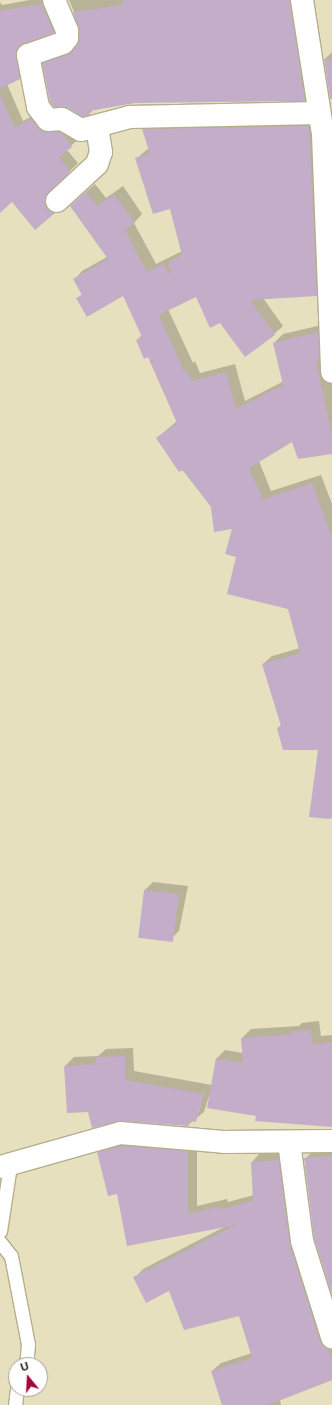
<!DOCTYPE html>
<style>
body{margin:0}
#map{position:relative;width:332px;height:1405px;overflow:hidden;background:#e6e0be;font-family:Helvetica,sans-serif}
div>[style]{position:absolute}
.shadow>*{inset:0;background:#0003}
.building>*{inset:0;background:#c3adc9;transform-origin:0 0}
.roads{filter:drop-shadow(1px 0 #b4ae8e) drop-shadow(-1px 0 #b4ae8e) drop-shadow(0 1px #b4ae8e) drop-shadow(0 -1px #b4ae8e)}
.service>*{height:13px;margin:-6.5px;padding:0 6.5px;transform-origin:6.5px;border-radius:6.5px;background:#fff}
.minor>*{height:22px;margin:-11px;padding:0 11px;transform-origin:11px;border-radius:11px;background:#fff}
span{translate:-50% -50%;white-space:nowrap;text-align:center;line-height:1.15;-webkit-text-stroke:3.5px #fff;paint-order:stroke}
.north{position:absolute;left:8px;top:1357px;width:40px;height:40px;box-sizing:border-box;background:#fff;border:1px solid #a19f9b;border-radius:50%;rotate:342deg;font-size:11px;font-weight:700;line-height:16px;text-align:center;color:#131005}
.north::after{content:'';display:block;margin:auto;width:14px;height:18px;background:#a1043e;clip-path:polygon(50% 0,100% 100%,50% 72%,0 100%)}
</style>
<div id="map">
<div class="shadow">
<i style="clip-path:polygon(30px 0,52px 0,62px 24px,54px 32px,25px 43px,23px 48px,27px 70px,19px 78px,7px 84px,23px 121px,40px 112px,79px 138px,67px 150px,78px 163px,52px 189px,55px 201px,62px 205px,35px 228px,12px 201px,0 195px,0 2px,2px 5px)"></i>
<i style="clip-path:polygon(69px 0,300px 0,314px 91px,305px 100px,134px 102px,94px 109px,89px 114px,43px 64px,53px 54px,78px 46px,80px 26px)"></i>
<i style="clip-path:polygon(332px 52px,332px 98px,325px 59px)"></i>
<i style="clip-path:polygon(317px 117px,325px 286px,316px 295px,263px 298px,283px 326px,274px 334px,221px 322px,197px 295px,168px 309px,193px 363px,195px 361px,200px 373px,235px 364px,245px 401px,284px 381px,274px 343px,283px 334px,326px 324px,332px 382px,332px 453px,293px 440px,259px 461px,271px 491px,321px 475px,332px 504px,332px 750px,278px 728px,281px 725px,263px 664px,272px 656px,300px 648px,288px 608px,237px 556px,233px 528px,211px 506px,157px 438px,177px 421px,148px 356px,137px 340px,142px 335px,124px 295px,77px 299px,82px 294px,74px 280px,82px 271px,107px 257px,80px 197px,95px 184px,106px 198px,123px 186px,142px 214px,134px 223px,156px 264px,182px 251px,170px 208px,136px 159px,149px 148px,144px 130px,152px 121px)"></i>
<i style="clip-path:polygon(153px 882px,188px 886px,179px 931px,170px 940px,144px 891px)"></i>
<i style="clip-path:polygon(evenodd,319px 1021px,321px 1036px,332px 1035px,332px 1126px,257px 1115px,209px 1096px,204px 1112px,188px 1125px,88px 1111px,65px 1066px,74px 1057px,98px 1056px,106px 1049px,133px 1048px,134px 1071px,212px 1085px,217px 1058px,225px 1050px,243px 1053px,242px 1038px,251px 1029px,299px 1026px,302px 1023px,319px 1021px,204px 1089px,199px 1112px,197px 1112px,204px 1089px)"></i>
<i style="clip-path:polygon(197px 1143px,197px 1206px,227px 1199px,228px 1202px,254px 1195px,252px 1162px,260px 1153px,287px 1152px,332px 1335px,332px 1380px,280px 1400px,281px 1405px,223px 1405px,212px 1371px,221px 1363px,252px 1353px,239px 1315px,135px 1278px,143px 1269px,226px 1226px,118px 1193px,99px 1153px,107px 1144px)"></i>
<i style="clip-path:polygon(332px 1149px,332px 1292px,305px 1159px,314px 1150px)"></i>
</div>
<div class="building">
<i style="clip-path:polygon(122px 0,290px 0,305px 101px,135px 103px,89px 111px,90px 115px,83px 117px,68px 108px,54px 107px,50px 102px,42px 63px,67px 55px,77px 46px,79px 31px,73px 12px,123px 5px)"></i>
<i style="clip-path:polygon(42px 4px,54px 33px,19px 46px,16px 57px,20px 79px,0 89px,0 11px)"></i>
<i style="clip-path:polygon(324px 59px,332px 59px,332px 99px,330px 99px)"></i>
<i style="clip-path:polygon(0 95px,15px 128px,31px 119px,43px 131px,62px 133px,72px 147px,59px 157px,70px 172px,45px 198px,48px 209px,55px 213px,35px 230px,12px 202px,0 213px)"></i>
<i style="clip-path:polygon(309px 126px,317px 296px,250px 300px,275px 335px,245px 357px,220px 323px,210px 328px,196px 297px,159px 315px,184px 371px,186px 369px,192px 381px,226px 372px,236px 409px,283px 385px,273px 343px,318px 332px,319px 361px,316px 361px,332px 435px,332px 454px,298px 459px,292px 442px,249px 468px,263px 499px,312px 483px,332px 537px,332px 818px,329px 819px,309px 817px,318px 750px,283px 750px,277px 728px,281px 726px,262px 664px,300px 653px,288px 609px,227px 594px,236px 557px,225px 554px,232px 529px,214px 532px,211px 507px,183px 470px,179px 472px,156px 438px,177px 423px,148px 357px,144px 359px,136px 340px,142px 337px,123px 296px,87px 317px,76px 298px,82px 295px,73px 279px,108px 259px,70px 206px,86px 192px,97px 206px,114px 194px,135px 223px,125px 230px,147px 272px,163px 264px,173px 277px,168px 262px,182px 255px,170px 209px,153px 214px,135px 158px,150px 154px,142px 129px)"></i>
<i style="left:144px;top:890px;width:35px;height:48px;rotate:7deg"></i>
<i style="clip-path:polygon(311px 1030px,313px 1045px,332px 1042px,332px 1127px,255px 1121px,256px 1116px,207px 1108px,216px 1058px,243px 1063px,241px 1038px,293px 1034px,292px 1031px)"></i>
<i style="clip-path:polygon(125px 1056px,125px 1080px,204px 1094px,196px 1122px,189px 1121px,189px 1126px,121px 1121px,92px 1128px,88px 1112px,67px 1113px,64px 1066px,96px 1064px,96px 1057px)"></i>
<i style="clip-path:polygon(121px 1146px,188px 1151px,188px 1214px,219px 1207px,219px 1210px,253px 1201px,251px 1162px,279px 1160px,290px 1245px,320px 1341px,328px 1348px,332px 1363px,332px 1380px,268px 1405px,222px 1405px,211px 1371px,252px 1358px,239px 1316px,184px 1330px,169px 1291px,146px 1303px,133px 1277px,236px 1225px,127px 1246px,117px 1194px,108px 1196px,97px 1152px)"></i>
<i style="clip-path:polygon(332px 1156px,332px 1295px,314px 1238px,304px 1158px)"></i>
</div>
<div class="roads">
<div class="service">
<i style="left:0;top:1231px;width:66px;rotate:-81.3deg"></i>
<i style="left:0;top:1242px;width:18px;rotate:52deg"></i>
<i style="left:11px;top:1256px;width:90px;rotate:79.1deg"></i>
<i style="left:28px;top:1344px;width:21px;rotate:95deg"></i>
<i style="left:15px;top:1405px;width:16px;rotate:-83deg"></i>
</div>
<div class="minor">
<i style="left:54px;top:0;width:34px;rotate:67deg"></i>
<i style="left:67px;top:31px;width:7px;rotate:90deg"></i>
<i style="left:67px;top:38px;width:6px;rotate:129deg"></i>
<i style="left:63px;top:43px;width:37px;rotate:161deg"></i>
<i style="left:28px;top:55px;width:53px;rotate:79.1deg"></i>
<i style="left:38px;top:107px;width:16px;rotate:52deg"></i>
<i style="left:48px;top:120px;width:14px;rotate:-4deg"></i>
<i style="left:62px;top:119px;width:22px;rotate:30deg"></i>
<i style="left:81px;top:130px;width:51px;rotate:-14.9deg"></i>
<i style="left:130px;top:117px;width:189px;rotate:-1.2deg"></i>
<i style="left:302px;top:0;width:136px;rotate:81.1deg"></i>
<i style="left:323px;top:134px;width:238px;rotate:87.8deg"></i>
<i style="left:57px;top:201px;width:54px;rotate:-42.8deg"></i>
<i style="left:97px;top:164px;width:13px;rotate:-72deg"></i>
<i style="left:101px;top:152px;width:25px;rotate:-99deg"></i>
<i style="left:289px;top:1142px;width:100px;rotate:82.5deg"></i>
<i style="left:302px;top:1241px;width:101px;rotate:72.6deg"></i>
<i style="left:0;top:1167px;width:125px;rotate:-15.8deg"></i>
<i style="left:120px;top:1133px;width:104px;rotate:4.9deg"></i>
<i style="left:224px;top:1142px;width:108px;rotate:-0.5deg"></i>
</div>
</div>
<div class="north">U</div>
</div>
